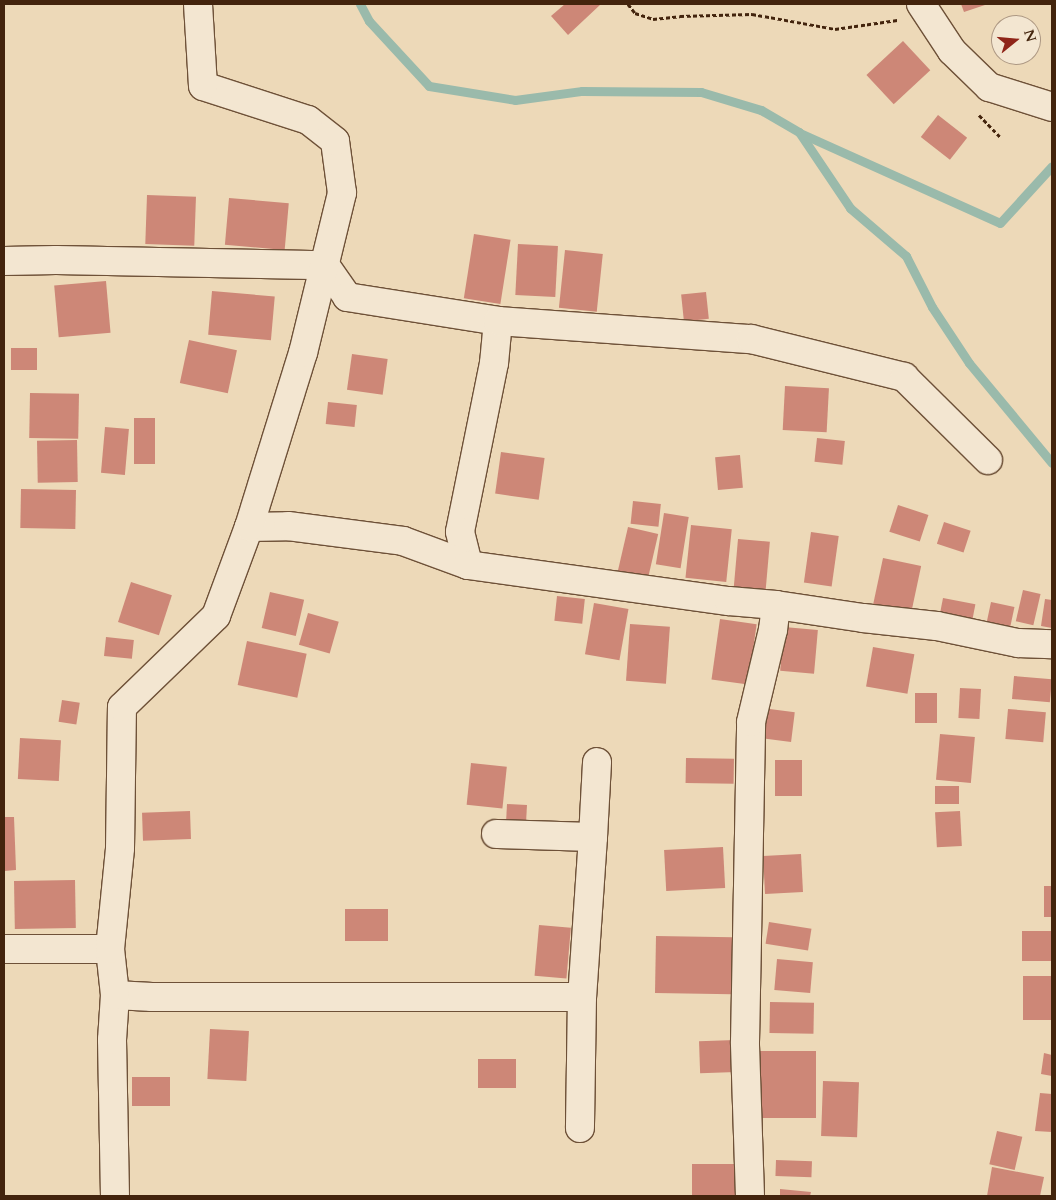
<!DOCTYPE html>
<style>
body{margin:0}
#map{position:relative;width:1056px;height:1200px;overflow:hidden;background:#edd9b8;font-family:Cardo,serif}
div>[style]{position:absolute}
.stream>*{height:9px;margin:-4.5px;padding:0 4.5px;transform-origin:4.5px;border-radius:4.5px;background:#9abaab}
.building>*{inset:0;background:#cd8777;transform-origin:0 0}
.path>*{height:3px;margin-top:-1.5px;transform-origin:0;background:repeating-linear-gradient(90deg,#43240d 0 4px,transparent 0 6.5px)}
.roads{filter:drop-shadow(1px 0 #6e5138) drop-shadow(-1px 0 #6e5138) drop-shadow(0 1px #6e5138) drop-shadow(0 -1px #6e5138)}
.minor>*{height:28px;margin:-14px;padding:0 14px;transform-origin:14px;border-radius:14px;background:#f3e6d1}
span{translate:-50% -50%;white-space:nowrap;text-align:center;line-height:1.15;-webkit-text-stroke:4.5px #f3e6d1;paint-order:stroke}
.frame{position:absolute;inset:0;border:5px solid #43240d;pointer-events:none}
.north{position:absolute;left:991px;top:15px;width:50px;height:50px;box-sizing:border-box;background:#f3e6d1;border:1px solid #ad9883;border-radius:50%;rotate:73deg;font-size:14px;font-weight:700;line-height:20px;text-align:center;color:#43240d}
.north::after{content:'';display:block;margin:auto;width:18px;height:22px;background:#8f2418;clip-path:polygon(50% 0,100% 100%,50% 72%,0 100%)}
</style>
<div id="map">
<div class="stream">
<i style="left:360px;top:4px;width:19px;rotate:62deg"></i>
<i style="left:369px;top:21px;width:88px;rotate:47.3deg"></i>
<i style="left:429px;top:86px;width:87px;rotate:9.2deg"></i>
<i style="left:515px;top:100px;width:68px;rotate:-7.7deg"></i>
<i style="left:582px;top:91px;width:119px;rotate:0.5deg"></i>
<i style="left:701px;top:92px;width:63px;rotate:16.7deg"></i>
<i style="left:761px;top:110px;width:44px;rotate:30.1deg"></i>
<i style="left:799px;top:132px;width:92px;rotate:56.1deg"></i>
<i style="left:850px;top:208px;width:74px;rotate:40.6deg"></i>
<i style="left:906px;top:256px;width:57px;rotate:63deg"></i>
<i style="left:932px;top:307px;width:67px;rotate:56.5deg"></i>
<i style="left:969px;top:363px;width:130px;rotate:50.3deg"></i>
<i style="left:800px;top:133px;width:219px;rotate:24.2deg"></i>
<i style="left:1000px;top:223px;width:77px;rotate:-47.6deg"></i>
</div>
<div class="building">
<i style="clip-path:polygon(565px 4px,601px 4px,568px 35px,551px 16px)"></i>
<i style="clip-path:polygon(961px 4px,988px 4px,964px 12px)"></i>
<i style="left:903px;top:41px;width:40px;height:50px;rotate:47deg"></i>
<i style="left:938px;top:115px;width:37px;height:28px;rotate:38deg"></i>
<i style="left:147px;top:195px;width:49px;height:49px;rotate:2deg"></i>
<i style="left:229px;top:198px;width:60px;height:47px;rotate:5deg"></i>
<i style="left:474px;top:234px;width:37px;height:65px;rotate:9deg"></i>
<i style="left:518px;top:244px;width:40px;height:51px;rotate:3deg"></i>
<i style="left:565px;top:250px;width:38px;height:58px;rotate:6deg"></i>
<i style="left:106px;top:281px;width:52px;height:52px;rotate:85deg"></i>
<i style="left:212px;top:291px;width:63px;height:44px;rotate:5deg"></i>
<i style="left:706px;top:292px;width:27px;height:25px;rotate:84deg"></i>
<i style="left:189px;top:340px;width:49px;height:44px;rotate:12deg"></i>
<i style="left:11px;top:348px;width:26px;height:22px"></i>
<i style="left:352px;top:354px;width:36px;height:36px;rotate:8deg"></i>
<i style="left:785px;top:386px;width:44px;height:44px;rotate:3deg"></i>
<i style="left:30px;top:393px;width:49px;height:45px;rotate:1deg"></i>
<i style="left:328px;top:402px;width:29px;height:22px;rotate:6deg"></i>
<i style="left:134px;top:418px;width:21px;height:46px"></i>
<i style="left:105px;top:427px;width:24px;height:46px;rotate:5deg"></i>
<i style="left:817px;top:438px;width:28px;height:24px;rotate:6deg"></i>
<i style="left:77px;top:440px;width:42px;height:40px;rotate:89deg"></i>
<i style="left:501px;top:452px;width:44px;height:42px;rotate:8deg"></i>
<i style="left:740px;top:455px;width:33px;height:25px;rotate:85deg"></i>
<i style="left:21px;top:489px;width:55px;height:39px;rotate:1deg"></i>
<i style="left:633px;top:501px;width:28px;height:23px;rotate:6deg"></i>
<i style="left:898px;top:505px;width:32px;height:28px;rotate:18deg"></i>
<i style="left:664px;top:513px;width:25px;height:52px;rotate:9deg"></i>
<i style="left:944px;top:522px;width:28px;height:23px;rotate:18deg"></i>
<i style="left:691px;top:525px;width:41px;height:53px;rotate:6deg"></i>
<i style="left:628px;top:527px;width:31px;height:49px;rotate:13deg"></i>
<i style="left:811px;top:532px;width:28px;height:51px;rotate:8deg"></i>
<i style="left:738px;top:539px;width:32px;height:50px;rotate:5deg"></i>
<i style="left:883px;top:558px;width:39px;height:47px;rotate:12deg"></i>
<i style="left:131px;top:582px;width:43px;height:42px;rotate:18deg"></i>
<i style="left:1023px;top:590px;width:18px;height:32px;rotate:13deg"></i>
<i style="left:270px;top:592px;width:35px;height:37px;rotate:13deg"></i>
<i style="left:557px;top:596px;width:28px;height:25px;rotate:6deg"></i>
<i style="left:943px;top:598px;width:33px;height:17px;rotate:11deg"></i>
<i style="clip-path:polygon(1045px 599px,1052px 600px,1052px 628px,1041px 626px)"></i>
<i style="left:991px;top:602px;width:24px;height:25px;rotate:12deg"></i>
<i style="left:594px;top:603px;width:35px;height:52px;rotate:10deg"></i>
<i style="left:308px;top:613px;width:32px;height:33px;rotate:16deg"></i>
<i style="left:720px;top:619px;width:37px;height:61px;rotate:8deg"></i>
<i style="left:630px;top:624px;width:40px;height:57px;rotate:4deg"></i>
<i style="left:784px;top:627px;width:34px;height:44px;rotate:5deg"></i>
<i style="left:106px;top:637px;width:28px;height:19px;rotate:6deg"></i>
<i style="left:247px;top:641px;width:61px;height:45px;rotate:12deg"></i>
<i style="left:873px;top:647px;width:42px;height:40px;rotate:10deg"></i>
<i style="left:1014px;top:676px;width:38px;height:23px;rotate:5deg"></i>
<i style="left:960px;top:688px;width:21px;height:30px;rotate:3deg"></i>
<i style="left:915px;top:693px;width:22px;height:30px"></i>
<i style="left:62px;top:700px;width:18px;height:22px;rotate:9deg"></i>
<i style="left:761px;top:708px;width:34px;height:30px;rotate:7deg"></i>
<i style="left:1008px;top:709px;width:38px;height:30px;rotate:5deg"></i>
<i style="left:940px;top:734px;width:35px;height:46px;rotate:5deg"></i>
<i style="left:20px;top:738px;width:41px;height:41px;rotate:3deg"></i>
<i style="left:686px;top:758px;width:48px;height:25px;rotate:1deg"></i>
<i style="left:802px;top:760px;width:36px;height:27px;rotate:90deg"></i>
<i style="left:471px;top:763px;width:36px;height:42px;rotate:6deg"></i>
<i style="left:959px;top:786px;width:18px;height:24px;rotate:90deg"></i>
<i style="left:507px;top:804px;width:20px;height:19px;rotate:3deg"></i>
<i style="left:190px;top:811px;width:28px;height:48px;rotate:88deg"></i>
<i style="left:960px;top:811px;width:35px;height:25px;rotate:87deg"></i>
<i style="clip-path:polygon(4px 817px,14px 817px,16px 870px,4px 871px)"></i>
<i style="left:723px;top:847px;width:41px;height:59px;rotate:87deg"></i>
<i style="left:801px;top:854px;width:38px;height:38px;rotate:87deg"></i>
<i style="left:75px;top:880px;width:48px;height:61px;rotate:89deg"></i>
<i style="left:1044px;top:886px;width:8px;height:31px"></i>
<i style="left:345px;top:909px;width:43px;height:32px"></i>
<i style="left:769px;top:922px;width:43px;height:22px;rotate:9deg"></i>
<i style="left:539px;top:925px;width:32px;height:51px;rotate:5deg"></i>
<i style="left:1052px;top:931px;width:30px;height:30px;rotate:90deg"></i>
<i style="left:656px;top:936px;width:77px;height:57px;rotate:1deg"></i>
<i style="left:777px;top:959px;width:36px;height:31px;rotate:5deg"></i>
<i style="left:1023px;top:976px;width:29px;height:44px"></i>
<i style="left:770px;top:1002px;width:44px;height:31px;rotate:1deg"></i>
<i style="left:210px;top:1029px;width:39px;height:50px;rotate:3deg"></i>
<i style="left:735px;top:1040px;width:32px;height:36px;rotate:88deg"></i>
<i style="left:760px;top:1051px;width:56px;height:67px"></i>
<i style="clip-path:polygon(1044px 1053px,1052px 1055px,1052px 1076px,1041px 1074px)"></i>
<i style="left:478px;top:1059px;width:38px;height:29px"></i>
<i style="left:170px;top:1077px;width:29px;height:38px;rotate:90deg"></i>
<i style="left:823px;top:1081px;width:36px;height:55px;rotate:2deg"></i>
<i style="clip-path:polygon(1040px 1093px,1052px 1094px,1052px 1132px,1035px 1131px)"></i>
<i style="left:997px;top:1131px;width:26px;height:34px;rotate:13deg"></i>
<i style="left:776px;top:1160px;width:36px;height:16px;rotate:2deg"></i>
<i style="left:737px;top:1164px;width:32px;height:45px;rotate:90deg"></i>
<i style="clip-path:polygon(992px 1167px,1044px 1177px,1040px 1196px,987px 1196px)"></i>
<i style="clip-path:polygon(780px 1189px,811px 1192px,810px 1196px,780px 1196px)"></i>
</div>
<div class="path">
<i style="left:628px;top:4px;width:11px;rotate:52deg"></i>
<i style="left:635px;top:13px;width:19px;rotate:18deg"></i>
<i style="left:653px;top:19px;width:27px;rotate:-6deg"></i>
<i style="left:680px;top:16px;width:72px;rotate:-1.6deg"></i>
<i style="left:752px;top:14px;width:84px;rotate:10.2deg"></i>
<i style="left:835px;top:29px;width:63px;rotate:-8.3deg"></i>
<i style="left:979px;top:115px;width:32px;rotate:46deg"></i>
</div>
<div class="roads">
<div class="minor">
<i style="left:921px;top:4px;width:56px;rotate:56.6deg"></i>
<i style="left:952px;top:51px;width:52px;rotate:44.2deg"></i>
<i style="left:989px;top:87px;width:66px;rotate:17.6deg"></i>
<i style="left:4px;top:261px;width:52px;rotate:-1.1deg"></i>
<i style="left:56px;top:260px;width:269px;rotate:1.1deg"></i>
<i style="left:325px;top:265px;width:39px;rotate:55deg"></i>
<i style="left:347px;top:297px;width:153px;rotate:9deg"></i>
<i style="left:498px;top:321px;width:42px;rotate:95.4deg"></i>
<i style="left:494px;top:363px;width:172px;rotate:101.4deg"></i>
<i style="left:460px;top:532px;width:34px;rotate:76deg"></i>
<i style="left:498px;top:321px;width:254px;rotate:4.1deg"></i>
<i style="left:751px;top:339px;width:158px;rotate:13.9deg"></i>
<i style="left:904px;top:377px;width:118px;rotate:44.7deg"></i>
<i style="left:249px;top:527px;width:39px;rotate:-1deg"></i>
<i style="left:288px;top:526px;width:116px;rotate:7.4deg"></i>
<i style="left:403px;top:541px;width:69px;rotate:20.3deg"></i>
<i style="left:468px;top:565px;width:263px;rotate:7.9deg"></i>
<i style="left:729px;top:601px;width:47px;rotate:4.9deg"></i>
<i style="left:776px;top:605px;width:88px;rotate:8.5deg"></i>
<i style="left:863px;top:618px;width:74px;rotate:6.2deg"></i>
<i style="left:937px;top:626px;width:83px;rotate:11.9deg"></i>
<i style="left:1018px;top:643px;width:34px;rotate:2deg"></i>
<i style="left:496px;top:834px;width:97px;rotate:1.8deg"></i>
<i style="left:593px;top:837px;width:160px;rotate:93.9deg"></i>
<i style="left:582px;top:997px;width:131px;rotate:90.9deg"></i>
<i style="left:593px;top:837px;width:75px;rotate:-86.9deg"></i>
<i style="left:4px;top:949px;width:106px"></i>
<i style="left:115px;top:995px;width:37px;rotate:3deg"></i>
<i style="left:152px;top:997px;width:430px"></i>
<i style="left:115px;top:1196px;width:156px;rotate:-91.1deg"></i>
<i style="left:112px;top:1040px;width:45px;rotate:-86.2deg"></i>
<i style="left:115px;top:995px;width:46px;rotate:-96.2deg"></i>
<i style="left:110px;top:949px;width:101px;rotate:-84.3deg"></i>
<i style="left:120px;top:848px;width:141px;rotate:-89.2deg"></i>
<i style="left:122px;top:707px;width:131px;rotate:-44.1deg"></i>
<i style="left:216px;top:616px;width:95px;rotate:-69.7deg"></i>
<i style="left:249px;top:527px;width:182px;rotate:-72.8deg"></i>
<i style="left:303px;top:353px;width:165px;rotate:-76.3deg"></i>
<i style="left:342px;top:193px;width:52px;rotate:-97.7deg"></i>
<i style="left:335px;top:141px;width:34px;rotate:-142deg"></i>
<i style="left:308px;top:120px;width:110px;rotate:-162.1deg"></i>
<i style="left:203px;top:86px;width:82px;rotate:-93.5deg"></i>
<i style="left:750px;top:1196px;width:154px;rotate:-91.9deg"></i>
<i style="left:745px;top:1042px;width:320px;rotate:-88.9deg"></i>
<i style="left:751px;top:722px;width:95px;rotate:-76.6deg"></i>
<i style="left:773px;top:630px;width:25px;rotate:-83deg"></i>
</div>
</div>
<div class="frame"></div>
<div class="north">N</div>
</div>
